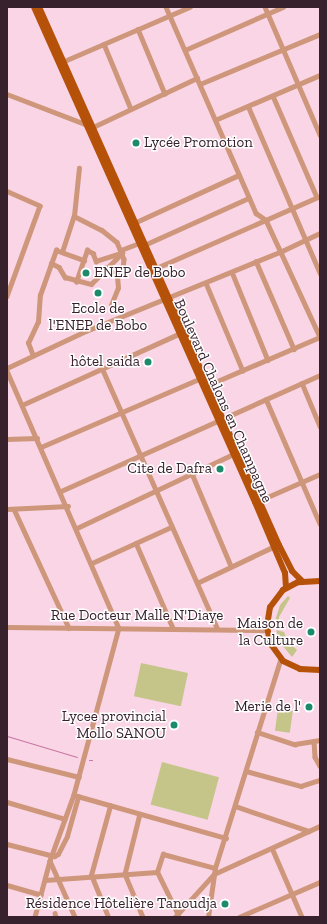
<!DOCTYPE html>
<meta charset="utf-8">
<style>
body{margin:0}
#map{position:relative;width:327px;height:924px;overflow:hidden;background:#f9d5e6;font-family:"Zilla Slab",serif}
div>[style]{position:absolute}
.green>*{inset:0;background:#c5c58a;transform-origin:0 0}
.stream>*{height:1px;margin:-0.5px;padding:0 0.5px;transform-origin:0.5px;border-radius:0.5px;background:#c776a1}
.minor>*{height:4.5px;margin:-2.25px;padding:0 2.25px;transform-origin:2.25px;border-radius:2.25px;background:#ce967a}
.major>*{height:6px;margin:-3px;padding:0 3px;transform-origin:3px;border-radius:3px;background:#b55109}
.dots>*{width:11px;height:11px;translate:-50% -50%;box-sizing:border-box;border:2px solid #fff;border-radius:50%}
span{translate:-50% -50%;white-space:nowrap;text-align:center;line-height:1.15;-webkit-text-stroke:3px #fff;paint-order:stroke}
.poi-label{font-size:15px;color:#37212c}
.left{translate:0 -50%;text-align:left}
.right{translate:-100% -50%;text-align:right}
.street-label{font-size:15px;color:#37212c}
.frame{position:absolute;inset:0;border:8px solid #37212c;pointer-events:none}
</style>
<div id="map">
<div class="green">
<i style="clip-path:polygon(288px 596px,290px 598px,279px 617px,279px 626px,276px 627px,276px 630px,284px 632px,287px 640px,297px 650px,292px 657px,278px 640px,275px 621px,280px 605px)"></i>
<i style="left:141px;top:663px;width:48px;height:34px;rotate:12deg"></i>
<i style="left:278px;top:709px;width:15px;height:22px;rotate:8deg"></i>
<i style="left:162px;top:762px;width:59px;height:44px;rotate:15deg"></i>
</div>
<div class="stream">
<i style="left:7px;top:736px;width:73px;rotate:16.7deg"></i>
<i style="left:89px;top:760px;width:3px"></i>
</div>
<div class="minor">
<i style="left:166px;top:7px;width:225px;rotate:66.4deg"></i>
<i style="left:256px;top:213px;width:12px;rotate:35deg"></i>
<i style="left:266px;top:220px;width:129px;rotate:65.2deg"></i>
<i style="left:265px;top:7px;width:139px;rotate:66.7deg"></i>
<i style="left:138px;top:29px;width:70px;rotate:67.4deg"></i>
<i style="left:104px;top:44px;width:70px;rotate:67.4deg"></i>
<i style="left:185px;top:50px;width:107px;rotate:-23.7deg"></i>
<i style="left:62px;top:62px;width:139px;rotate:-23.3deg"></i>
<i style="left:200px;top:84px;width:130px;rotate:-22.6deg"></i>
<i style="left:7px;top:94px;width:92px;rotate:21deg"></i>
<i style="left:93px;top:127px;width:115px;rotate:-25.2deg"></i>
<i style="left:273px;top:96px;width:110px;rotate:66.5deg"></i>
<i style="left:249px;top:108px;width:180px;rotate:66.7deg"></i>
<i style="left:215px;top:120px;width:114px;rotate:-23.2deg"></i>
<i style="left:7px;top:191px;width:36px;rotate:24deg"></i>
<i style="left:40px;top:206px;width:96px;rotate:110.1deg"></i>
<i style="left:74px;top:216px;width:31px;rotate:27deg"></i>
<i style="left:102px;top:230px;width:19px;rotate:39deg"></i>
<i style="left:117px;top:242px;width:18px;rotate:68deg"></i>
<i style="left:124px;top:259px;width:12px;rotate:95deg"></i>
<i style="left:123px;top:271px;width:8px;rotate:140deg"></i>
<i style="left:117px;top:276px;width:14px;rotate:-144deg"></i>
<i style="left:134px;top:223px;width:115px;rotate:-24.6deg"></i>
<i style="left:142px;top:246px;width:117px;rotate:-24.2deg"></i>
<i style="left:121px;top:250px;width:19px;rotate:-21deg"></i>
<i style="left:62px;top:252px;width:38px;rotate:-72deg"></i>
<i style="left:74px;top:216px;width:48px;rotate:-84.1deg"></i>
<i style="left:256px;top:261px;width:96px;rotate:66.6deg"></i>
<i style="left:51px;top:263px;width:9px;rotate:27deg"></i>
<i style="left:59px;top:267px;width:12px;rotate:59deg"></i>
<i style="left:65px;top:277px;width:27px;rotate:15deg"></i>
<i style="left:91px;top:284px;width:44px;rotate:-45deg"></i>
<i style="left:154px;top:269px;width:181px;rotate:-23.7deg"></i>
<i style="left:232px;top:272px;width:95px;rotate:67.8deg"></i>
<i style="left:76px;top:282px;width:34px;rotate:-71deg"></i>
<i style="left:87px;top:250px;width:7px;rotate:27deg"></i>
<i style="left:93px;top:253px;width:9px;rotate:69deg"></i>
<i style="left:96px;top:261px;width:26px;rotate:-18deg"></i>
<i style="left:206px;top:283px;width:95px;rotate:67.2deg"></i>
<i style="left:111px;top:305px;width:18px;rotate:-68deg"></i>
<i style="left:118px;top:288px;width:12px;rotate:-95deg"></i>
<i style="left:33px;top:356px;width:14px;rotate:-111deg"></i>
<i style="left:28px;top:343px;width:23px;rotate:-65deg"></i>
<i style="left:38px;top:322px;width:27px;rotate:-86deg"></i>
<i style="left:40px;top:295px;width:48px;rotate:-70.4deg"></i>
<i style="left:56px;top:250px;width:30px;rotate:20deg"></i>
<i style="left:7px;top:368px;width:87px;rotate:-25.1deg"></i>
<i style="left:86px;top:331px;width:212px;rotate:-22.2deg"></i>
<i style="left:282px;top:251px;width:42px;rotate:-25.3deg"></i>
<i style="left:102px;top:368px;width:284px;rotate:66.1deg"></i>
<i style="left:7px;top:371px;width:280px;rotate:66.5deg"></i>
<i style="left:119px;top:628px;width:173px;rotate:105.1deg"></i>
<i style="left:74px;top:795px;width:70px;rotate:110deg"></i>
<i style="left:50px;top:861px;width:58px;rotate:105deg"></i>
<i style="left:302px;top:383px;width:47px;rotate:67.3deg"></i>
<i style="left:206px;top:386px;width:124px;rotate:-23.3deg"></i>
<i style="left:266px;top:399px;width:136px;rotate:66.6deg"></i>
<i style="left:22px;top:405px;width:177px;rotate:-24.4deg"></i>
<i style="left:7px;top:439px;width:30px;rotate:-2deg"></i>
<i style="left:41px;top:447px;width:174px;rotate:-23.3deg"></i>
<i style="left:193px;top:476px;width:98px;rotate:67.1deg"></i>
<i style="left:61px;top:491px;width:284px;rotate:-24.1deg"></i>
<i style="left:256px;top:502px;width:70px;rotate:-23.6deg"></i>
<i style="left:7px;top:509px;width:61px;rotate:-2.8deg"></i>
<i style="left:14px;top:509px;width:131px;rotate:65.2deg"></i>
<i style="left:77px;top:528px;width:176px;rotate:-25.3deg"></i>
<i style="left:136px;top:543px;width:93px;rotate:66.5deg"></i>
<i style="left:92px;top:563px;width:87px;rotate:-24.5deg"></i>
<i style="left:197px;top:583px;width:86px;rotate:-25.4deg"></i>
<i style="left:7px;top:627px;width:260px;rotate:0.7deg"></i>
<i style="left:257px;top:732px;width:40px;rotate:18deg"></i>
<i style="left:295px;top:744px;width:25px;rotate:-9deg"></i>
<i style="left:314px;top:742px;width:15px;rotate:86deg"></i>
<i style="left:315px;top:757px;width:10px;rotate:61deg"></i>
<i style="left:7px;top:759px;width:74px;rotate:14deg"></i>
<i style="left:246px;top:771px;width:57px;rotate:15.3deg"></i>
<i style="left:301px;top:786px;width:20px;rotate:-18deg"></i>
<i style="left:74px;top:795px;width:158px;rotate:15.8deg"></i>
<i style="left:7px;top:802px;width:60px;rotate:16.3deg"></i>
<i style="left:235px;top:806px;width:78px;rotate:18.7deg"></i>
<i style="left:140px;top:814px;width:62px;rotate:104deg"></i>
<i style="left:125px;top:874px;width:47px;rotate:67.3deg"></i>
<i style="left:7px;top:844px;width:49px;rotate:14.3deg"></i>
<i style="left:54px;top:856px;width:4px;rotate:-27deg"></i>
<i style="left:58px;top:854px;width:20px;rotate:-63deg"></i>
<i style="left:67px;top:836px;width:41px;rotate:-74.2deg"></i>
<i style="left:272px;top:848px;width:75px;rotate:66.5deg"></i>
<i style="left:50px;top:861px;width:61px;rotate:65.9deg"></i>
<i style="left:45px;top:880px;width:112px;rotate:-4.1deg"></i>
<i style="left:7px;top:885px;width:35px;rotate:16deg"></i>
<i style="left:55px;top:913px;width:4px;rotate:76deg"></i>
<i style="left:178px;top:915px;width:48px;rotate:-116deg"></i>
<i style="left:157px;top:872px;width:19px;rotate:-72deg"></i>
<i style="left:163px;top:854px;width:54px;rotate:15.1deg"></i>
<i style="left:108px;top:917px;width:45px;rotate:-112deg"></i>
<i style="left:91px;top:875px;width:72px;rotate:-74.6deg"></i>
<i style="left:175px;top:917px;width:58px;rotate:-47.8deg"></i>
<i style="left:214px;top:874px;width:116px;rotate:-24.4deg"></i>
<i style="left:208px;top:917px;width:49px;rotate:-81.9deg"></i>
<i style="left:215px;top:868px;width:220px;rotate:-72.6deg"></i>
<i style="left:239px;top:917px;width:88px;rotate:-23.4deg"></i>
</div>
<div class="major">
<i style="left:34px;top:7px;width:542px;rotate:65.94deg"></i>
<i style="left:255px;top:502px;width:77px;rotate:67.1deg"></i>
<i style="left:285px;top:573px;width:15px;rotate:86deg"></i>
<i style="left:39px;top:7px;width:589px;rotate:65.96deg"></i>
<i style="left:279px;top:545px;width:29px;rotate:63deg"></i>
<i style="left:292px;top:571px;width:14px;rotate:45deg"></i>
<i style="left:320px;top:581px;width:22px;rotate:177deg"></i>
<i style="left:298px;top:582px;width:17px;rotate:152deg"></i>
<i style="left:283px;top:590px;width:21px;rotate:127deg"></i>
<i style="left:270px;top:607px;width:19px;rotate:99deg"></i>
<i style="left:267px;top:626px;width:17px;rotate:80deg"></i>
<i style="left:270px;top:643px;width:22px;rotate:54deg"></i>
<i style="left:283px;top:661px;width:19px;rotate:25deg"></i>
<i style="left:300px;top:669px;width:20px;rotate:3deg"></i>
</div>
<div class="dots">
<i style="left:136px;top:143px;background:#1c8b6b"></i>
<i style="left:86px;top:273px;background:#1c8b6b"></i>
<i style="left:98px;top:293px;background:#1c8b6b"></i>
<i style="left:148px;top:362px;background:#1c8b6b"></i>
<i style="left:220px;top:469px;background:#1c8b6b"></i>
<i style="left:311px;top:632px;background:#1c8b6b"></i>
<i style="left:309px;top:707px;background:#1c8b6b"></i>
<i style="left:174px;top:725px;background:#1c8b6b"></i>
<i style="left:225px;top:904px;background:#1c8b6b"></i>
</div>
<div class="poi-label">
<span class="left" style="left:144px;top:143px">Lycée Promotion</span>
<span class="left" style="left:94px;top:273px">ENEP de Bobo</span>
<span style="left:98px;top:317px">Ecole de<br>l'ENEP de Bobo</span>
<span class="right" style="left:140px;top:362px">hôtel saida</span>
<span class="right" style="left:212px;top:469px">Cite de Dafra</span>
<span class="right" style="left:303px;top:632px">Maison de<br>la Culture</span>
<span class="right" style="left:301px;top:707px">Merie de l'</span>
<span class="right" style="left:166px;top:725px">Lycee provincial<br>Mollo SANOU</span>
<span class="right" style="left:217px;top:904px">Résidence Hôtelière Tanoudja</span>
</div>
<div class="street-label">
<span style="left:223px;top:401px;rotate:66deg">Boulevard Chalons en Champagne</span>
<span style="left:137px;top:616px">Rue Docteur Malle N'Diaye</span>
</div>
<div class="frame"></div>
</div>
